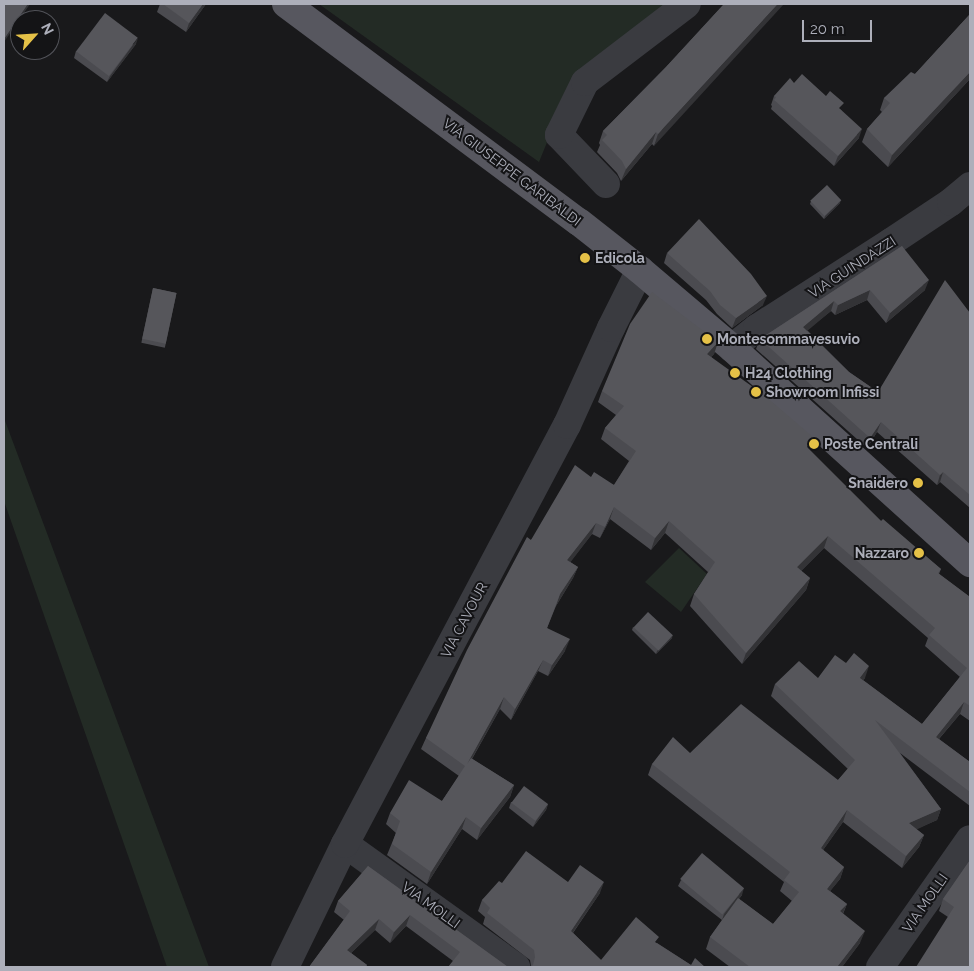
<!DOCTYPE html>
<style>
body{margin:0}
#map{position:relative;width:974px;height:971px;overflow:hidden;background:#19191b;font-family:Raleway,sans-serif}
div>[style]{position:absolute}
.green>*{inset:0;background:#232b25}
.minor>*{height:28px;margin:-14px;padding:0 14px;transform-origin:14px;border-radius:14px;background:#3a3b40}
.major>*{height:28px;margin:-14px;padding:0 14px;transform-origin:14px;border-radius:14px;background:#57575f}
.wall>*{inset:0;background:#4b4b50;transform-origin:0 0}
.shaded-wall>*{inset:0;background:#333336}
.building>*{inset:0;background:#56565b;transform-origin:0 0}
.dots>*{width:14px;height:14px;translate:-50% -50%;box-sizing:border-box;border:2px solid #141416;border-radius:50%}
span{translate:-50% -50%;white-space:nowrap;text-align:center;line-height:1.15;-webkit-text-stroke:4px #141416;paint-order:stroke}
.street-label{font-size:14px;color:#adafba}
.poi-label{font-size:14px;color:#adafba;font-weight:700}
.left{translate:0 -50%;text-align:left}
.right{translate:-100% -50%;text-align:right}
.frame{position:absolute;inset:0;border:5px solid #adafba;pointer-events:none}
.north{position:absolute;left:10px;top:10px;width:50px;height:50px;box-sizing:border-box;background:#141416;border:1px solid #515258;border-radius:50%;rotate:64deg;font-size:14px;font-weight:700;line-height:20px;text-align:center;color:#adafba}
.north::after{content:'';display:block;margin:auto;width:18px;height:22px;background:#e5c147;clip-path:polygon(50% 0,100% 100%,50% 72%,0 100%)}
.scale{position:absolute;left:802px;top:20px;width:70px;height:22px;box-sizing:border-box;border:2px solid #adafba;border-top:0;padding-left:6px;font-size:15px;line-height:18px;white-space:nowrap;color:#adafba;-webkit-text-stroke:4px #141416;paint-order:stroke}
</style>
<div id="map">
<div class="green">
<i style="clip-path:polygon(319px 4px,677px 4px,550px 135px,539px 162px)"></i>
<i style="clip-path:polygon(4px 418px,110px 702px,209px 967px,167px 967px,4px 501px)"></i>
<i style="clip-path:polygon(679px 548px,707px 574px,681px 612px,645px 582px)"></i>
</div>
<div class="minor">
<i style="left:606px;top:184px;width:68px;rotate:-133.8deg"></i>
<i style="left:559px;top:135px;width:59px;rotate:-63.9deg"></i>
<i style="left:585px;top:82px;width:128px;rotate:-37.4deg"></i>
<i style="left:732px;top:348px;width:32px;rotate:-39deg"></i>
<i style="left:757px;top:328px;width:159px;rotate:-32.7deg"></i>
<i style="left:891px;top:242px;width:72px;rotate:-33.7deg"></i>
<i style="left:951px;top:202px;width:25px;rotate:-40deg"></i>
<i style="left:345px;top:844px;width:211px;rotate:35.7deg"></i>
<i style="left:285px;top:967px;width:137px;rotate:-64deg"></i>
<i style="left:345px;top:844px;width:474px;rotate:-62.1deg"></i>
<i style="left:567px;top:425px;width:107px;rotate:-65.6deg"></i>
<i style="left:611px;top:328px;width:65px;rotate:-63.4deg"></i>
<i style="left:880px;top:967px;width:156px;rotate:-54.9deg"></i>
</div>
<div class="major">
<i style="left:286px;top:4px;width:365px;rotate:36.7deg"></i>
<i style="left:579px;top:222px;width:78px;rotate:38.2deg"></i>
<i style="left:640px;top:270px;width:121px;rotate:40.3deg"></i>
<i style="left:732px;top:348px;width:321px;rotate:42.1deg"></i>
</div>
<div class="wall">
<i style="clip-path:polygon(160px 4px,206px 4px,186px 32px,157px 12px)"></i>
<i style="clip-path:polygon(724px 4px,654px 146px,652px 144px,621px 181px,617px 173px,597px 152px,600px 145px,599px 143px,603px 131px,666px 67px)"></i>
<i style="clip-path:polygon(970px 14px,970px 79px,888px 167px,862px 142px,867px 129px,882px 112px,880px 110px,884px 98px,915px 74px)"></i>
<i style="clip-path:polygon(136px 44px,107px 82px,74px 58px,76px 51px)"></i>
<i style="clip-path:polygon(794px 83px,841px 110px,859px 138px,834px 166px,771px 109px,772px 106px,771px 105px,774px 96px)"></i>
<i style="clip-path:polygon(811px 201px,840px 203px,824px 219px,810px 204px)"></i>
<i style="clip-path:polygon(902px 246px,925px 290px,886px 323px,867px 300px,835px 315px,831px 311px,807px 330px,849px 372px,878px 392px,970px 313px,970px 508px,940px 482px,937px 485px,877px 432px,867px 448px,756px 349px,760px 339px)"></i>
<i style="clip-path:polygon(667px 253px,763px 305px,732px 328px,717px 314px,706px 300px,664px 263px)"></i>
<i style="left:153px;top:288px;width:24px;height:56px;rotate:12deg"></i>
<i style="clip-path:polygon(718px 342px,714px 354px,711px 357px,809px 450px,881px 521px,941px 569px,939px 574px,970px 597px,970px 721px,960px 714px,939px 739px,970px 762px,970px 806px,900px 753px,941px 809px,937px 820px,916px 829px,924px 835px,919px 847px,902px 868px,843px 822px,823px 850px,844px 867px,840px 879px,830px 891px,847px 904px,843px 914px,860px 943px,842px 967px,730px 967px,706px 949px,710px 937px,722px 920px,678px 886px,681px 880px,742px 895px,739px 899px,773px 924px,792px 901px,780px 891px,784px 882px,648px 775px,652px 764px,690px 753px,838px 780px,848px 769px,771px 696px,775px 684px,818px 678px,865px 678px,863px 680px,922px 724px,960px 677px,925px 646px,928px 638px,824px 548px,801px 571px,810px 578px,806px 590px,742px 664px,690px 606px,694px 594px,708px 572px,665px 533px,651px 550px,610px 519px,600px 538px,592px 534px,570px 562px,578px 567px,573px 578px,556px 606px,547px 628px,565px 651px,548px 676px,538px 671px,511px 720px,500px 709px,472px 759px,514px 785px,510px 797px,477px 840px,462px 829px,427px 884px,387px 855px,396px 833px,386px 824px,390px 813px,442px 801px,459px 776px,421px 749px,426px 738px,531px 540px,591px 477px,614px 485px,629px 461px,601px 439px,605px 428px,616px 415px,598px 402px,602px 391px)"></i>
<i style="clip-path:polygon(633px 627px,672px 638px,656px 654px,632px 630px)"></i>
<i style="clip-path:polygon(511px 802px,548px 804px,546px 810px,533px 827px,509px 808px)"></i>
<i style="clip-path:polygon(970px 860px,970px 967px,948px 917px,939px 911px,943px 899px)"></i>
<i style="clip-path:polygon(368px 866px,508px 967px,453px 961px,406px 926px,390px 943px,375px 930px,351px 953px,367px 965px,366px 967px,309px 967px,344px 920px,334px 912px,338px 901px)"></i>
<i style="clip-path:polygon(568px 882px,600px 893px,573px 933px,601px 960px,657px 943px,691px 965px,531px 966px,530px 960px,483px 924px,485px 917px,478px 911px,482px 900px,502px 883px)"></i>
</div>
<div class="shaded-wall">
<i style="clip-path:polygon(28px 4px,30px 4px,4px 42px,5px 38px)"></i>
<i style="clip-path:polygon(203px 4px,206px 4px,186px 32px,189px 23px)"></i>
<i style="clip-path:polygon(778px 4px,784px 4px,654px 146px,658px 134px)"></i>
<i style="clip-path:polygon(138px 38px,136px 44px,107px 82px,110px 76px)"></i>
<i style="clip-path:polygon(970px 72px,970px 79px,888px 167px,892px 155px)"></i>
<i style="clip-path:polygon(862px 129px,859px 138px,834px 166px,838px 156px)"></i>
<i style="clip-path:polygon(656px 132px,652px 144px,621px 181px,626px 169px)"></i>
<i style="clip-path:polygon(841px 200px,840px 203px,824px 219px,825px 216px)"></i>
<i style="clip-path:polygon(929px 280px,925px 290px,886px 323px,890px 313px)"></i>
<i style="clip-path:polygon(870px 290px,867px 300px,835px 315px,838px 305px)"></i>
<i style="clip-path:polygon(767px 296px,763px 305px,732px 328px,736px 318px)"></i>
<i style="clip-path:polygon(834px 301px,831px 311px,800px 337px,803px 327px)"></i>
<i style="clip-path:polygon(718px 342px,714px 354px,702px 365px,707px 354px)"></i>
<i style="clip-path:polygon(881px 422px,877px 432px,867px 448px,870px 438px)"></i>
<i style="clip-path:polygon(814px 438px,810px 450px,802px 459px,807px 447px)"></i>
<i style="clip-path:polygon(943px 472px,940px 482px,937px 485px,940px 475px)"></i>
<i style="clip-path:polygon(614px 507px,610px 519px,600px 538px,605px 527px)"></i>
<i style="clip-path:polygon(669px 521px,665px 533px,651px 550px,655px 538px)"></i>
<i style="clip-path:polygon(596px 523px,592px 534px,563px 572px,567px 560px)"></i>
<i style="clip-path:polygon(828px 536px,824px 548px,793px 579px,797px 567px)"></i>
<i style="clip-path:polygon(578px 567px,573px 578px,556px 606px,560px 594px)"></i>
<i style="clip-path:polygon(810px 578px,806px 590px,742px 664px,746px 653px)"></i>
<i style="clip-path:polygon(673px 635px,672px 638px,656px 654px,657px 651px)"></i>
<i style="clip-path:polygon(570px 639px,565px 651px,548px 676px,552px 665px)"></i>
<i style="clip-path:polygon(543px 660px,538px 671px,511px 720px,515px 709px)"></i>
<i style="clip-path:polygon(869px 666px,865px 678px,856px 690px,860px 678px)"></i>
<i style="clip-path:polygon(504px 697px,500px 709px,462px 776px,467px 764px)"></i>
<i style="clip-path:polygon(964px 702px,960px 714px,931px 748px,936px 737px)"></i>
<i style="clip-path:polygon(514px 785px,510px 797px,477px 840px,481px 828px)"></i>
<i style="clip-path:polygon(548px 804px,546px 810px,533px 827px,536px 821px)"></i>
<i style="clip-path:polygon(941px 809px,937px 820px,905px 835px,909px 823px)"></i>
<i style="clip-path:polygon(847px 810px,843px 822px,816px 860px,821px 848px)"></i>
<i style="clip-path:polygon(466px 817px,462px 829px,427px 884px,431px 872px)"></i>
<i style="clip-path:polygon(924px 835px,919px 847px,902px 868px,906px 856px)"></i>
<i style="clip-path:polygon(844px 867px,840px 879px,823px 900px,827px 889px)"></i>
<i style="clip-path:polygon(604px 882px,600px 893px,567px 941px,571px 931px)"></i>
<i style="clip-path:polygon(744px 888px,742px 895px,722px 920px,724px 914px)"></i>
<i style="clip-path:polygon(847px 904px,842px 915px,840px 911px)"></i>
<i style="clip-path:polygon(410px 915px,406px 926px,390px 943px,394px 932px)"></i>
<i style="clip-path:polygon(379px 919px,375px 930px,343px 961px,347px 950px)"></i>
<i style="clip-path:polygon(865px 931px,860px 943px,842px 967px,837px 967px)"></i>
</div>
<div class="building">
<i style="clip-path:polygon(4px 4px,28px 4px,5px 38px,4px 37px)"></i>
<i style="clip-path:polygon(163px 4px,203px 4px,189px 23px)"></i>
<i style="clip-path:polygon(724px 4px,778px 4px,658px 134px,656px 132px,626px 169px,622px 161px,602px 140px,607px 135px,603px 131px,666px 67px)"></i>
<i style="left:105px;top:13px;width:41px;height:48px;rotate:37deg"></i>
<i style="clip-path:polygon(970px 14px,970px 72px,892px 155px,867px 129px,890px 103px,884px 98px,911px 72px,915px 74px)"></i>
<i style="clip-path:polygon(802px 74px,826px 96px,830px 91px,844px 103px,839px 108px,862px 129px,838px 156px,774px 100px,776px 97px,774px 96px,790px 78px,794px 83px)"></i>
<i style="left:827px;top:185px;width:21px;height:23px;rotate:47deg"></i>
<i style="clip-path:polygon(699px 219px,751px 274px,767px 296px,736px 318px,720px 305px,710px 291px,667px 253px)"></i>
<i style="clip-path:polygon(902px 246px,929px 280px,890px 313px,870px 290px,838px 305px,834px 301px,803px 327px,849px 372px,878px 392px,945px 280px,970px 313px,970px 495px,943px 472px,940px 475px,881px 422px,870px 438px,760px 339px)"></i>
<i style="left:153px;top:288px;width:24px;height:52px;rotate:12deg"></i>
<i style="clip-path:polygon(652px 292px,718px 342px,707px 354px,764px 395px,814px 438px,807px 447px,881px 521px,883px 519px,941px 569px,938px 573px,970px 597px,970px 706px,964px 702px,936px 737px,970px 762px,970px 792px,875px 720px,941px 809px,909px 823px,924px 835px,906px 856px,847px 810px,821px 848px,844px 867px,827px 889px,847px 904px,840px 911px,865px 931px,837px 967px,750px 967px,710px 937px,738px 898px,773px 924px,799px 892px,784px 880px,790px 872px,652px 764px,673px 737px,690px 753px,741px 704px,838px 780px,855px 760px,775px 684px,799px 661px,818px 678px,835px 655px,846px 663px,854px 653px,869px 666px,860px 678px,922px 724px,967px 668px,929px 635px,935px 628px,828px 536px,797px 567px,810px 578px,746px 653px,694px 594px,715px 562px,669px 521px,655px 538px,614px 507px,605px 527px,596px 523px,567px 560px,578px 567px,560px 594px,547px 628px,570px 639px,552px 665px,543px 660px,515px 709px,504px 697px,467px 764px,471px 758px,514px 785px,481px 828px,466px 817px,431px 872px,392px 844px,400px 821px,390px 813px,409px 780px,442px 801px,465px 766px,426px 738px,467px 650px,527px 537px,531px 540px,575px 465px,591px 477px,594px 472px,614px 485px,636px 451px,605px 428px,624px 406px,602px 391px,630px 324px)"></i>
<i style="left:648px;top:612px;width:34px;height:21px;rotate:43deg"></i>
<i style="left:524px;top:786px;width:30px;height:21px;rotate:37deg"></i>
<i style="clip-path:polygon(526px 851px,568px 882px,580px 865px,604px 882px,571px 931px,601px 960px,636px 917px,659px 937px,655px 942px,691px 965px,695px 958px,705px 967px,530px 967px,533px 965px,535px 957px,534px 950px,487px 913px,490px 908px,482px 900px,499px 881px,502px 883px)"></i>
<i style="left:702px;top:853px;width:55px;height:34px;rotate:40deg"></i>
<i style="clip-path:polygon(970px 860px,970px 967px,916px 967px,954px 907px,943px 899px)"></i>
<i style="clip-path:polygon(368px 866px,508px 967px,448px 967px,460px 952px,410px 915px,394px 932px,379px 919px,347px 950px,367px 965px,365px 967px,309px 967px,350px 911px,338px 901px)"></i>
</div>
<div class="dots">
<i style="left:585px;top:258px;background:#e5c147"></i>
<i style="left:707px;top:339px;background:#e5c147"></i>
<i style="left:735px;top:373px;background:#e5c147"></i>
<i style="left:756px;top:392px;background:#e5c147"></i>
<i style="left:814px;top:444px;background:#e5c147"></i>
<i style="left:918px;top:483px;background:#e5c147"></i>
<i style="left:919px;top:553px;background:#e5c147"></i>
</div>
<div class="street-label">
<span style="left:512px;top:172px;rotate:37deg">VIA GIUSEPPE GARIBALDI</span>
<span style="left:852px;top:267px;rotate:-33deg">VIA GUINDAZZI</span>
<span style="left:464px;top:620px;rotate:-62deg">VIA CAVOUR</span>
<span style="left:925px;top:903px;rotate:-55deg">VIA MOLLI</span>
<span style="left:431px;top:905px;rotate:36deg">VIA MOLLI</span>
</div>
<div class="poi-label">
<span class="left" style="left:595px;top:258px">Edicola</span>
<span class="left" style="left:717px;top:339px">Montesommavesuvio</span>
<span class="left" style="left:745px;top:373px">H24 Clothing</span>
<span class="left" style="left:766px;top:392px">Showroom Infissi</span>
<span class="left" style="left:824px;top:444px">Poste Centrali</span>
<span class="right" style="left:908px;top:483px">Snaidero</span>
<span class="right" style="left:909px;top:553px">Nazzaro</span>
</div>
<div class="frame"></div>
<div class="north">N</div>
<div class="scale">20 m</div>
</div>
